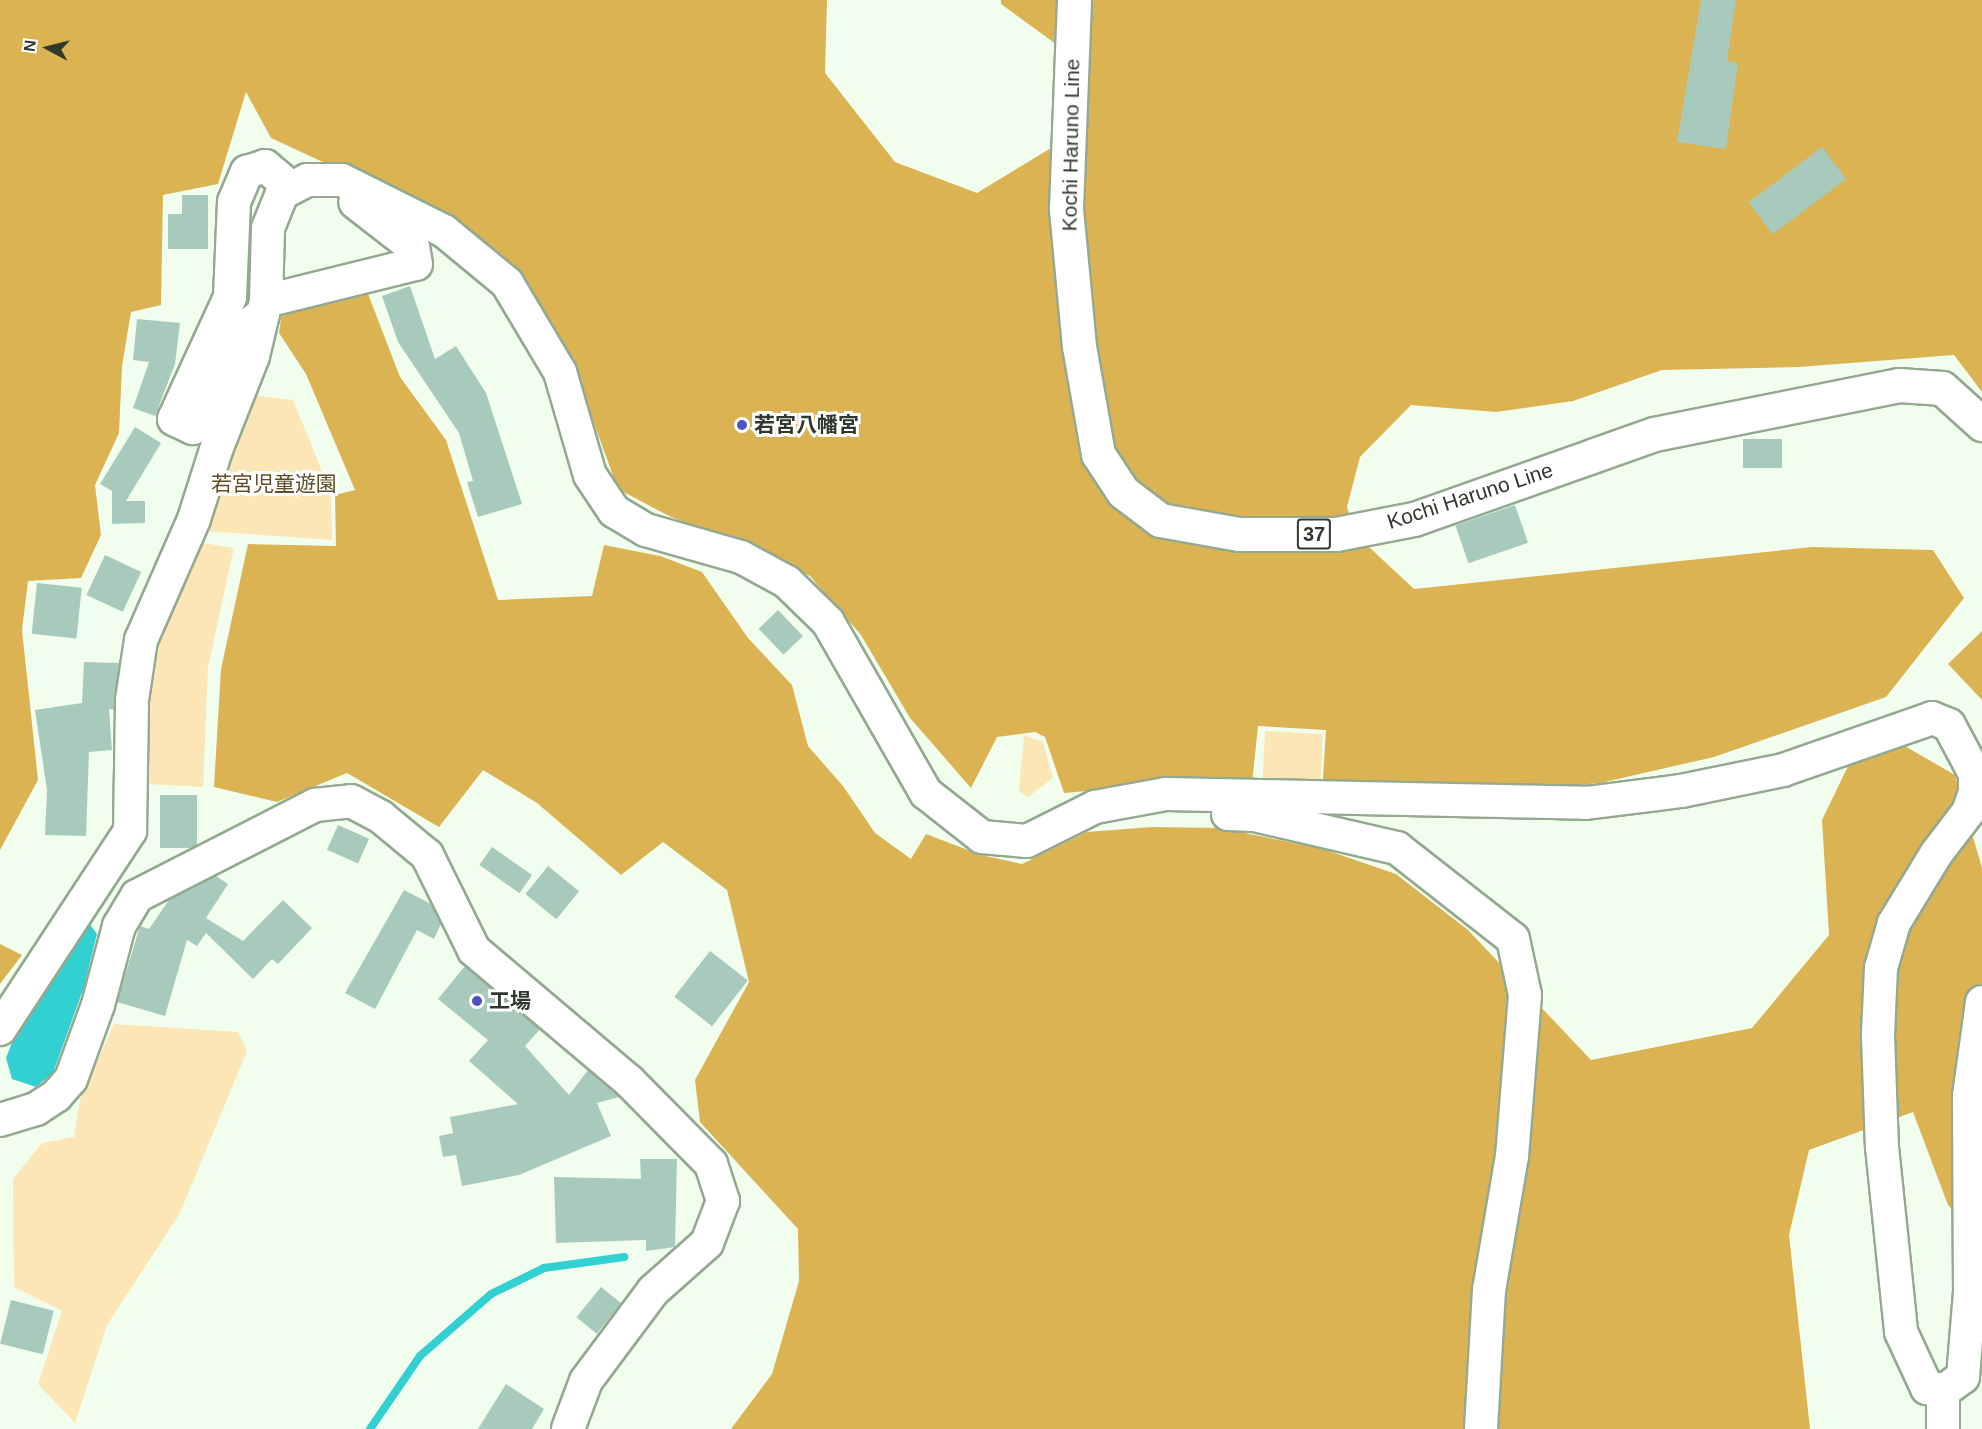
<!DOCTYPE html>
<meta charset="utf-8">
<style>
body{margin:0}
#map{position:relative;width:1982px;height:1429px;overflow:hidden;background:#f1feee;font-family:Helvetica,"Noto Sans JP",sans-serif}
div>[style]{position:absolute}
.green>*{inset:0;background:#fce6b6;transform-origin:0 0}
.forest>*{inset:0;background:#dbb352}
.water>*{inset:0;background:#32d0d1}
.stream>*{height:8px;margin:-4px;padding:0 4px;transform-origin:4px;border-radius:4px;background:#32d0d1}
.building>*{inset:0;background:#a7cabc;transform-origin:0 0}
.roads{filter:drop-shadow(2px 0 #93a990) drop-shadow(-2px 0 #93a990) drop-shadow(0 2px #93a990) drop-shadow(0 -2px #93a990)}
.minor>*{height:32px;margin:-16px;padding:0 16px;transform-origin:16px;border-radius:16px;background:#fff}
.primary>*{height:33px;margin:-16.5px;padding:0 16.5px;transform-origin:16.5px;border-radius:16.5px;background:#fff}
.dots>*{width:16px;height:16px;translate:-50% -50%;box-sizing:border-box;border:3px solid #fff;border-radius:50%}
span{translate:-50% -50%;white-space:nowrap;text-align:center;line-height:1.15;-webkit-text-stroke:6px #fff;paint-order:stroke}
.shield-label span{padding:2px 4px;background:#fff;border:2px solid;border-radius:4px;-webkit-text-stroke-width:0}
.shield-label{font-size:20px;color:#31392f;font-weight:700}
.street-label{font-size:21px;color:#31392f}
.poi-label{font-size:21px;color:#31392f;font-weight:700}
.left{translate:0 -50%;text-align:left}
.park-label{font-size:21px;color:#5f4e26}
.north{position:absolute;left:18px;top:18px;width:60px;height:60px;-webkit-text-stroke:4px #fff;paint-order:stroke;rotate:277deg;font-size:16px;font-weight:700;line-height:24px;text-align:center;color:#31392f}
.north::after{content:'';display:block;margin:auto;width:21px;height:27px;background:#31392f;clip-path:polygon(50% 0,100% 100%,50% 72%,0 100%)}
</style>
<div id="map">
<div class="green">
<i style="clip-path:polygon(251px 395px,293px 400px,331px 493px,332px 540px,205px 531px)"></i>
<i style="clip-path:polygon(198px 542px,234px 548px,208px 667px,203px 787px,148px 784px,145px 725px,159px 644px)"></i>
<i style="left:1265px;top:731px;width:58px;height:60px;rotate:3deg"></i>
<i style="clip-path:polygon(1024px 735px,1043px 742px,1053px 778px,1028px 797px,1019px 791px)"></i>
<i style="clip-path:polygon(114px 1024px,238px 1032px,247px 1051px,180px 1213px,107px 1325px,75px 1423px,38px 1384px,62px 1311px,14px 1287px,13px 1179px,42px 1143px,74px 1137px,80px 1100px)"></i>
</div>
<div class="forest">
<i style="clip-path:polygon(0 0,827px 0,825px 73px,895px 162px,977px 193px,1051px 148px,1082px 63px,1001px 4px,1001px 0,1982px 0,1982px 392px,1954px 355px,1799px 367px,1662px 370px,1573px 401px,1496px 412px,1411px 405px,1360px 457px,1347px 507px,1355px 534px,1414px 589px,1812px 547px,1933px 550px,1964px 598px,1886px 697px,1714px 757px,1600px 783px,1482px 793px,1322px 793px,1326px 730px,1258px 726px,1252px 784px,1166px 784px,1064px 793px,1045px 737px,1035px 732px,997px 737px,971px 788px,910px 718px,861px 635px,810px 576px,667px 515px,618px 489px,570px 358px,518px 275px,450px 221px,271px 138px,246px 92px,218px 184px,163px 195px,161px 305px,131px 312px,122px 366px,119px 433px,95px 485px,101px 535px,81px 578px,28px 581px,22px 630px,38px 780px,0 850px)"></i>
<i style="clip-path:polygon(365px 286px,400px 377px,446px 440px,498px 600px,592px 596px,604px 545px,660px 556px,702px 572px,748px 638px,792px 685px,808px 746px,843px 786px,875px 833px,911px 859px,926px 834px,981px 855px,1022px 864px,1087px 832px,1151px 827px,1220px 828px,1323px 849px,1396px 874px,1468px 930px,1591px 1060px,1752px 1028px,1829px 935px,1822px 820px,1850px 762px,1896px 741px,1955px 775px,1982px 868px,1982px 1239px,1948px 1205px,1913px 1112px,1809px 1150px,1789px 1235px,1810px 1429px,731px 1429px,772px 1374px,799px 1281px,798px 1229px,700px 1122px,695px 1080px,749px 982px,727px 890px,663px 842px,621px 875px,537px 803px,483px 770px,439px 827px,347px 773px,277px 802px,214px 787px,221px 669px,248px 544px,336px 546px,335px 495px,355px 490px,306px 374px,279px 333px,282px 312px)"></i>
<i style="clip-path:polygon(1982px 631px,1982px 700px,1948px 664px)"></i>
<i style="clip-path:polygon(0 944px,22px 955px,0 984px)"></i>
</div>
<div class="water">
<i style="clip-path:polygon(89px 923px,97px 934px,84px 987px,53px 1073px,36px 1087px,12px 1079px,6px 1058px,18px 1027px)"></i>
</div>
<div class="stream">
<i style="left:370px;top:1429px;width:88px;rotate:-55.6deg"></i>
<i style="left:420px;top:1356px;width:94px;rotate:-41.1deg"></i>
<i style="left:491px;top:1294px;width:59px;rotate:-26.1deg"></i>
<i style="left:544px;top:1268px;width:81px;rotate:-7.8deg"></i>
</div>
<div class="building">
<i style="clip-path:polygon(1701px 0,1736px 0,1727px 61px,1738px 63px,1726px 149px,1677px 142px)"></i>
<i style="left:1822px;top:147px;width:40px;height:92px;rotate:53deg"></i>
<i style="clip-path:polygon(182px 195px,208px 195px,208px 249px,168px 249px,168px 214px,182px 214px)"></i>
<i style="clip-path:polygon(410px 286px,435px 359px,456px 346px,486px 393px,522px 504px,478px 517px,467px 482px,473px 481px,459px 433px,398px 342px,382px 296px)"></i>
<i style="clip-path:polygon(137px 319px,180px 323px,175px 364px,155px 416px,133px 408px,149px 362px,133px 360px)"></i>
<i style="clip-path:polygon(135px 427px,161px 443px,126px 501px,145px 501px,145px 523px,112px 524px,112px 491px,100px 484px)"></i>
<i style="left:1743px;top:439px;width:39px;height:29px"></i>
<i style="left:1515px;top:505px;width:40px;height:63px;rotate:71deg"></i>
<i style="left:105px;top:555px;width:40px;height:44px;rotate:25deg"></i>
<i style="left:37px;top:583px;width:45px;height:51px;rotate:6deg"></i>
<i style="left:778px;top:610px;width:36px;height:27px;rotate:46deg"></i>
<i style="clip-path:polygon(84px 662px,119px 663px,114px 710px,109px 709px,112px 750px,89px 752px,86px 836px,45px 835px,47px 790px,35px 710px,82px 703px)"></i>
<i style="left:160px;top:795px;width:37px;height:53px"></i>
<i style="left:338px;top:825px;width:34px;height:27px;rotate:24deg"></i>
<i style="left:492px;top:847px;width:49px;height:22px;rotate:35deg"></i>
<i style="left:548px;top:866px;width:40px;height:36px;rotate:39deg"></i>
<i style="clip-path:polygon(216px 876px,228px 884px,206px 918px,243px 941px,283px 900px,312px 928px,278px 964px,272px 959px,253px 979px,206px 933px,197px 946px,187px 940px,165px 1016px,117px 1002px,140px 926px,149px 929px,169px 900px)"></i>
<i style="clip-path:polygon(404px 890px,431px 904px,441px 924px,434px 939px,417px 930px,375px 1009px,345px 993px)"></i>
<i style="left:710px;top:951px;width:48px;height:58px;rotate:38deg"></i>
<i style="clip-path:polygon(465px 966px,540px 1029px,525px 1046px,569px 1095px,588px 1070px,619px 1097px,597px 1103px,611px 1136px,519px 1175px,462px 1186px,456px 1155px,443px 1157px,439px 1136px,453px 1133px,450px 1117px,518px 1104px,469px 1061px,488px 1040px,438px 999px)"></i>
<i style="clip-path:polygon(640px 1159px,677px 1159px,675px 1247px,646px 1251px,646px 1240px,556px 1243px,554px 1177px,641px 1179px)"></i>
<i style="left:601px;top:1287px;width:26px;height:39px;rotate:39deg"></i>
<i style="left:11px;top:1300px;width:44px;height:45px;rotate:14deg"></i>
<i style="clip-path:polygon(506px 1384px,544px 1409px,532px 1429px,478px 1429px)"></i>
</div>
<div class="roads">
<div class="minor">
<i style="left:266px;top:301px;width:154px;rotate:-13.9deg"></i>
<i style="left:416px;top:264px;width:17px;rotate:-100deg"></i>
<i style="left:413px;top:247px;width:73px;rotate:-142.2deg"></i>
<i style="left:263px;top:314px;width:29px;rotate:144deg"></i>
<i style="left:240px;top:331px;width:108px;rotate:115.9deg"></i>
<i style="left:193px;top:428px;width:21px;rotate:-155deg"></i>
<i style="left:174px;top:419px;width:134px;rotate:-65.3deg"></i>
<i style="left:230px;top:297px;width:95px;rotate:-87.6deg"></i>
<i style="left:234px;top:202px;width:33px;rotate:-67deg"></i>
<i style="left:247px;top:172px;width:19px;rotate:-18deg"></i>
<i style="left:265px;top:166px;width:34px;rotate:40deg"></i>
<i style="left:1228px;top:814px;width:26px;rotate:2deg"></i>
<i style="left:1254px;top:815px;width:147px;rotate:13deg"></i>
<i style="left:1397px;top:848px;width:147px;rotate:38.1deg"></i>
<i style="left:1513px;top:939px;width:57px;rotate:77.9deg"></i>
<i style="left:1525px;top:995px;width:162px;rotate:94.6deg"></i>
<i style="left:1512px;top:1156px;width:136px;rotate:99.7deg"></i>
<i style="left:1489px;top:1290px;width:139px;rotate:93.3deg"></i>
<i style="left:0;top:1029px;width:237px;rotate:-56.7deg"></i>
<i style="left:130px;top:831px;width:131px;rotate:-89.1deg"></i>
<i style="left:132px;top:700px;width:61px;rotate:-81.5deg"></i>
<i style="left:141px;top:640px;width:132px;rotate:-66.3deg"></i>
<i style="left:194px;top:519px;width:72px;rotate:-72.3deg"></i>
<i style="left:216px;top:450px;width:101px;rotate:-68.5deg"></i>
<i style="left:253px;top:356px;width:57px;rotate:-76.7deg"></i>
<i style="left:266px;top:301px;width:73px;rotate:-88.4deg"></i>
<i style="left:268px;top:228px;width:38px;rotate:-68deg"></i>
<i style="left:282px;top:193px;width:28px;rotate:-27deg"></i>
<i style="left:307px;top:180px;width:35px"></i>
<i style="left:342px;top:180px;width:114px;rotate:26.6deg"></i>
<i style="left:444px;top:231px;width:82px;rotate:39.5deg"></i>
<i style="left:507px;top:283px;width:104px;rotate:59.2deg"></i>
<i style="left:560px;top:372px;width:107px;rotate:73.8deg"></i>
<i style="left:590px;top:475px;width:43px;rotate:56.3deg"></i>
<i style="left:614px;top:511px;width:37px;rotate:31deg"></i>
<i style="left:646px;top:530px;width:99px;rotate:15.9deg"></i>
<i style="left:741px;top:557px;width:52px;rotate:28.5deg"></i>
<i style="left:787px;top:582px;width:57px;rotate:44.3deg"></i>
<i style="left:828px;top:622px;width:197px;rotate:60.2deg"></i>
<i style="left:926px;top:793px;width:71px;rotate:38.2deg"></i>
<i style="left:982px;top:837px;width:45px;rotate:5.1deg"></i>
<i style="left:1027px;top:841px;width:76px;rotate:-26.6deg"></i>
<i style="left:1095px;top:807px;width:72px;rotate:-10.4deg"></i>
<i style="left:1166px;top:794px;width:420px;rotate:1.2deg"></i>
<i style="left:1586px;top:803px;width:96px;rotate:-7.2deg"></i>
<i style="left:1681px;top:791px;width:104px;rotate:-11.6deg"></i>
<i style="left:1783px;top:770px;width:158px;rotate:-19.2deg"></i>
<i style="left:1932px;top:718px;width:18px;rotate:22deg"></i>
<i style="left:1949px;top:725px;width:55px;rotate:62deg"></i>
<i style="left:1975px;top:774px;width:18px;rotate:90deg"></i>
<i style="left:1975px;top:792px;width:21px;rotate:109deg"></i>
<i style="left:1968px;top:812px;width:53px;rotate:127.3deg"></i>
<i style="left:1936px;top:854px;width:81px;rotate:121.3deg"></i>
<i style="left:1894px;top:923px;width:47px;rotate:106.1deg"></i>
<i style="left:1881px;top:968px;width:67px;rotate:92.6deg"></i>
<i style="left:1878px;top:1035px;width:112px;rotate:88deg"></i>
<i style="left:1882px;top:1147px;width:186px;rotate:84.1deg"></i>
<i style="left:1901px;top:1332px;width:62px;rotate:65.1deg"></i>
<i style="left:1927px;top:1388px;width:18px;rotate:6deg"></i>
<i style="left:1945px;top:1390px;width:22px;rotate:-36deg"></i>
<i style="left:1963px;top:1377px;width:85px;rotate:-85.3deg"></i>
<i style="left:1970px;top:1292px;width:196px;rotate:-90.3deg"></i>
<i style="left:1969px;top:1096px;width:95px;rotate:-82.1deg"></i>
<i style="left:0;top:1120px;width:38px;rotate:-17deg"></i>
<i style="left:36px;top:1109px;width:24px;rotate:-33deg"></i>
<i style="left:56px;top:1096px;width:23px;rotate:-49deg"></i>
<i style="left:71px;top:1079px;width:79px;rotate:-70deg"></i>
<i style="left:98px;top:1005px;width:82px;rotate:-75.1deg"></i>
<i style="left:119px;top:926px;width:35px;rotate:-59deg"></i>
<i style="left:137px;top:896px;width:200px;rotate:-27.1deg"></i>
<i style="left:315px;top:805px;width:36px;rotate:-6deg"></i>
<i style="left:351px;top:801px;width:34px;rotate:28deg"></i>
<i style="left:381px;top:817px;width:60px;rotate:39.6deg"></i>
<i style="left:427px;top:855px;width:106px;rotate:63.7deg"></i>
<i style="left:474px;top:950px;width:203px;rotate:40.2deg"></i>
<i style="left:629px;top:1081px;width:117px;rotate:45.3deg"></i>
<i style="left:711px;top:1164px;width:39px;rotate:72deg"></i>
<i style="left:723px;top:1201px;width:45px;rotate:110.9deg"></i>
<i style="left:707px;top:1243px;width:72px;rotate:138.4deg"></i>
<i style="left:653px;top:1291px;width:112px;rotate:126.7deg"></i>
<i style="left:586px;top:1381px;width:51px;rotate:110.6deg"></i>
<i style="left:1943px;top:1429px;width:39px;rotate:-90deg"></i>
</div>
<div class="primary">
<i style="left:1074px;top:0;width:209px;rotate:92.2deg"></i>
<i style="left:1066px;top:209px;width:138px;rotate:84.6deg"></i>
<i style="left:1079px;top:346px;width:110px;rotate:80deg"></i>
<i style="left:1098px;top:454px;width:45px;rotate:56.7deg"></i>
<i style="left:1123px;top:492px;width:46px;rotate:37.1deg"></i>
<i style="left:1160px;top:520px;width:80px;rotate:10deg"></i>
<i style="left:1239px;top:534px;width:97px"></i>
<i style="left:1336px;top:534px;width:79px;rotate:-10.9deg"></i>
<i style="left:1414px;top:519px;width:255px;rotate:-19.5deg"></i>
<i style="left:1654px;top:434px;width:250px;rotate:-11.3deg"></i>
<i style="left:1899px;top:385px;width:43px;rotate:4deg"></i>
<i style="left:1942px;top:388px;width:54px;rotate:42deg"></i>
</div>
</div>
<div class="dots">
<i style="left:742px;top:425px;background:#5050c7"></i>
<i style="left:477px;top:1001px;background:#5050c7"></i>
</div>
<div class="shield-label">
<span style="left:1314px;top:534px">37</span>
</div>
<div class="street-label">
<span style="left:1071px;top:145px;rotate:-89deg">Kochi Haruno Line</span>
<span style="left:1470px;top:496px;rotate:-18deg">Kochi Haruno Line</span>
</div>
<div class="poi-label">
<span class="left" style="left:754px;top:425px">若宮八幡宮</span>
<span class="left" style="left:489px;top:1001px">工場</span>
</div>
<div class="park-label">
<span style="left:274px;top:484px">若宮児童遊園</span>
</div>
<div class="north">N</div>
</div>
